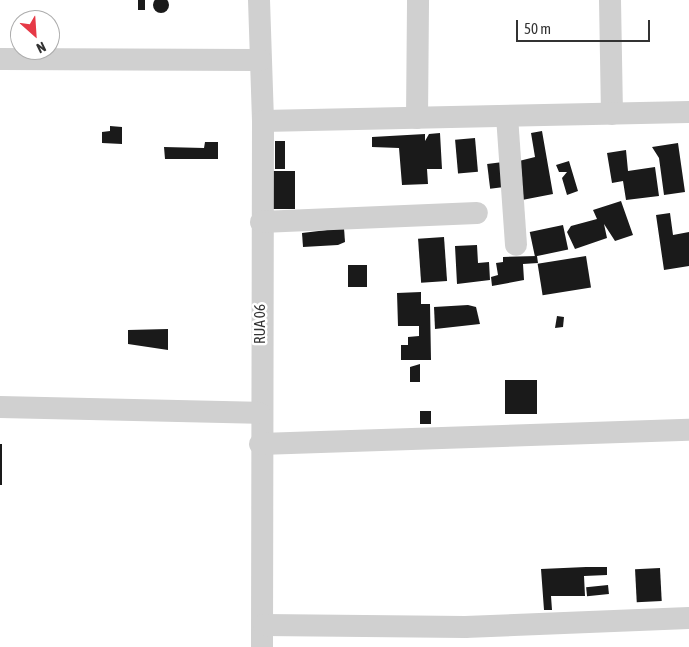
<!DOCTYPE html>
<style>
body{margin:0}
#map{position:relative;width:689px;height:647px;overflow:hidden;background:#fff;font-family:"Asap Condensed",sans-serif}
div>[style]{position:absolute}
.building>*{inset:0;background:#1a1a1a;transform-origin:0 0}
.round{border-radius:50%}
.minor>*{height:22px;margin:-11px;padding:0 11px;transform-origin:11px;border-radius:11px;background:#d0d0d0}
span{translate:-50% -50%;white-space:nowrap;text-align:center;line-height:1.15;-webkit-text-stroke:5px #fff;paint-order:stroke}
.street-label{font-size:15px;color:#333}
.north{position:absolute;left:10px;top:10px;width:50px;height:50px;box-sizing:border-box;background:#fff;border:1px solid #adadad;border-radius:50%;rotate:154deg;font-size:14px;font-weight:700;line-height:20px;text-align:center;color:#333}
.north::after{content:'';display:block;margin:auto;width:18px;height:22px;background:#e63946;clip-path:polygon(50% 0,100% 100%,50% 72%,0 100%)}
.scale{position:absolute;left:516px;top:20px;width:134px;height:22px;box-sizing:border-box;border:2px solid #333;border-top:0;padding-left:6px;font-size:15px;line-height:18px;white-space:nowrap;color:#333;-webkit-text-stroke:4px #fff;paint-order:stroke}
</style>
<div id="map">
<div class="building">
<i class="round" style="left:153px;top:-3px;width:16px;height:16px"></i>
<i style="left:138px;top:0;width:7px;height:10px"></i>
<i style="clip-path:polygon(110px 126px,122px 127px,122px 144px,102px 143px,102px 132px,110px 131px)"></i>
<i style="clip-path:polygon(542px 131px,553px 194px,522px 200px,515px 162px,535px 157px,531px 133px)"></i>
<i style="clip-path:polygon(440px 133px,442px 169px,427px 169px,428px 184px,402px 185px,399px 148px,372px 147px,372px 137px,425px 134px,425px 141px,429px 134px)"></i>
<i style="left:475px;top:138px;width:34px;height:20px;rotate:85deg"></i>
<i style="left:275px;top:141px;width:10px;height:28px"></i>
<i style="clip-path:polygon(205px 142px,218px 142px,218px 159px,165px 159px,164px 147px,204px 148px)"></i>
<i style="clip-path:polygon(678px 143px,685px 192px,664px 195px,659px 158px,652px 147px)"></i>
<i style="clip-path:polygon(626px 150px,628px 171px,655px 167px,659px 196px,626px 200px,623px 181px,612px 183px,607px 153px)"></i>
<i style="clip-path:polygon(569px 161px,578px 191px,567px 195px,562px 178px,567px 172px,559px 172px,556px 165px)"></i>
<i style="left:503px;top:162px;width:25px;height:16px;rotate:83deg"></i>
<i style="left:272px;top:171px;width:23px;height:38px"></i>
<i style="clip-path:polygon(621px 201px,633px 235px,615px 241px,604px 224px,607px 238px,575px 249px,567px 232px,571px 226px,597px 219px,593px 210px)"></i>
<i style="clip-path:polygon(670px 213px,673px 235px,689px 232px,689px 266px,664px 270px,656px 215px)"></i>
<i style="left:563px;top:225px;width:25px;height:34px;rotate:78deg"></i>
<i style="clip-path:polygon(344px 228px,345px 242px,338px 245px,303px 247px,302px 233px)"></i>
<i style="left:444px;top:237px;width:44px;height:26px;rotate:86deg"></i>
<i style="clip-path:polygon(477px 245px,478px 263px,489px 262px,490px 280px,457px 284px,455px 246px)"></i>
<i style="clip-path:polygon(537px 256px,538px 263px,523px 264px,524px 280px,492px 286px,491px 277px,498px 275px,496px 263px,503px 262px,503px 257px)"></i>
<i style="left:586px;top:256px;width:32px;height:49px;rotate:81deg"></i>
<i style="left:348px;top:265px;width:19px;height:22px"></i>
<i style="clip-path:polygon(421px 292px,421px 304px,430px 304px,431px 360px,401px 360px,401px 345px,408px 345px,408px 337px,419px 336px,419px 326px,398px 326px,397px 293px)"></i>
<i style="clip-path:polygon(468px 305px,476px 307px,480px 324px,435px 329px,434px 307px)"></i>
<i style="clip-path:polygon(557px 316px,564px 317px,563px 327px,555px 328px)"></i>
<i style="clip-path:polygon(168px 329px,168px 350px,128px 344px,128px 330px)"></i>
<i style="clip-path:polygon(420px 364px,420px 382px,410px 382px,410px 367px)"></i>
<i style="left:537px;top:380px;width:34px;height:32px;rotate:90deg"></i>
<i style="left:420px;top:411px;width:11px;height:13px"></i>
<i style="left:0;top:444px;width:2px;height:41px"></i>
<i style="clip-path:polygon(586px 567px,607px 567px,607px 575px,584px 576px,585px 596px,551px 596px,552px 610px,544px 610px,541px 569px)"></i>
<i style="left:660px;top:568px;width:33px;height:25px;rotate:87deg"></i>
<i style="left:608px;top:585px;width:9px;height:22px;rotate:84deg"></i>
</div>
<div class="minor">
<i style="left:259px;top:0;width:121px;rotate:88.1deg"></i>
<i style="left:263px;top:121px;width:526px;rotate:90.11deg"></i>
<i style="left:610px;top:0;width:114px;rotate:89deg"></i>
<i style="left:0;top:59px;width:260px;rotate:0.2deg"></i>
<i style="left:507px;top:116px;width:129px;rotate:86deg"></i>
<i style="left:417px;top:118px;width:118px;rotate:-89.5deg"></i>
<i style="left:263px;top:121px;width:426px;rotate:-1.2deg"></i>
<i style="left:261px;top:222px;width:216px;rotate:-2.4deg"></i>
<i style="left:0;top:407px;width:259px;rotate:1.3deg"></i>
<i style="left:260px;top:444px;width:429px;rotate:-1.9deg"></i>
<i style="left:264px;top:625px;width:201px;rotate:0.6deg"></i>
<i style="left:465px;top:627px;width:224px;rotate:-2.3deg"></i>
</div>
<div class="street-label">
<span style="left:260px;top:324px;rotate:-90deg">RUA 06</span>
</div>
<div class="north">N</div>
<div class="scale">50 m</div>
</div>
